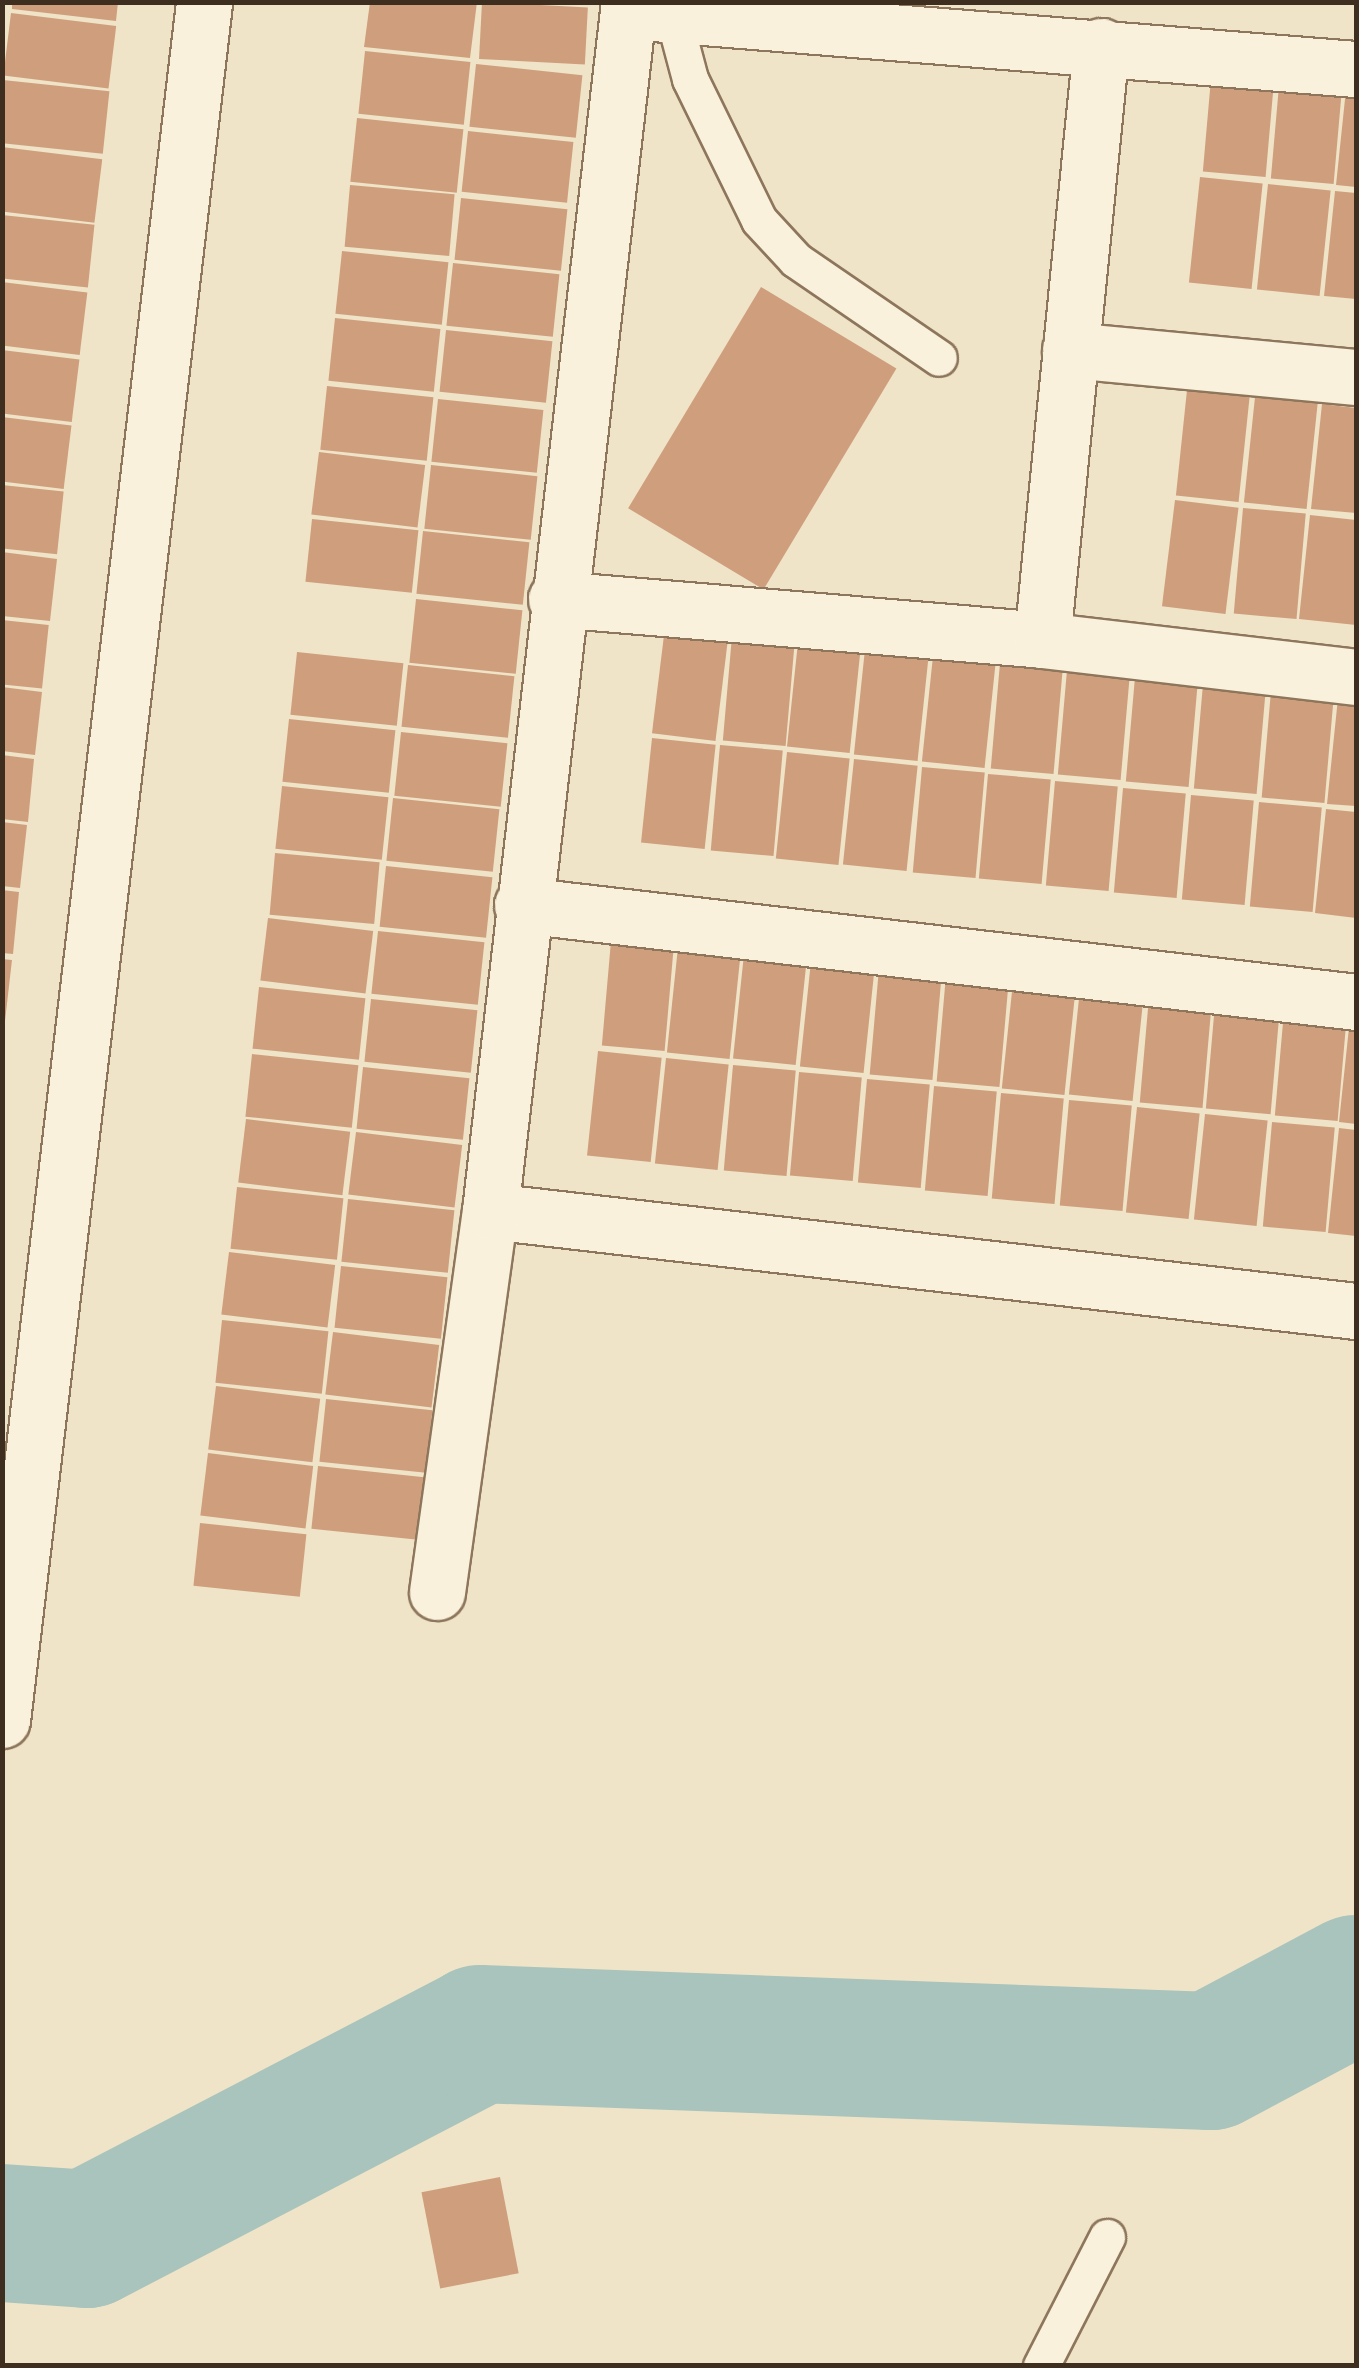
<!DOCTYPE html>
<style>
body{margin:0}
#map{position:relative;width:1359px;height:2368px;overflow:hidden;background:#f0e4c8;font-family:"Source Serif 4",serif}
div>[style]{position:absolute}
.river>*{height:138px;margin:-69px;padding:0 69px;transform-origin:69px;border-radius:69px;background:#a9c4bc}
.building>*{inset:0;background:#cf9f7d;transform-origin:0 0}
.roads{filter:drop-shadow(2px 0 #8d765c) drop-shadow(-2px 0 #8d765c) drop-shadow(0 2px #8d765c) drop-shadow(0 -2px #8d765c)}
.service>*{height:35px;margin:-17.5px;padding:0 17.5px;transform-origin:17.5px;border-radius:17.5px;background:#faf1dc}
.minor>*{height:55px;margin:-27.5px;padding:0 27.5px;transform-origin:27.5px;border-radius:27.5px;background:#faf1dc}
span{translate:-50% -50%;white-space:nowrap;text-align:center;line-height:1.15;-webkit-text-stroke:8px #f7eed8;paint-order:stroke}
.frame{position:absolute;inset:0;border:5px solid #3d2e20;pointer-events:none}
</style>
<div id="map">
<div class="river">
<i style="left:2px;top:2233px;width:85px;rotate:4deg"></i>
<i style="left:87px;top:2239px;width:443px;rotate:-27.5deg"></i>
<i style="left:480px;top:2034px;width:731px;rotate:2.12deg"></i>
<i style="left:1211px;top:2061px;width:164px;rotate:-28deg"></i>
</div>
<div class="building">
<i style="clip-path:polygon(12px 2px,118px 2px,116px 21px,12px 9px)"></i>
<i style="clip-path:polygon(370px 2px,477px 2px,470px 58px,364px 47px)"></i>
<i style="left:482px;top:2px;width:106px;height:57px;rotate:3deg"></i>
<i style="left:11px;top:13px;width:106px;height:63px;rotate:7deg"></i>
<i style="left:365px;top:51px;width:106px;height:63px;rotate:6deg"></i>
<i style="left:476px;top:64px;width:107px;height:63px;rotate:6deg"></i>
<i style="left:1212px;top:67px;width:63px;height:105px;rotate:5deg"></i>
<i style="left:1280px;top:74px;width:63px;height:105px;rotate:5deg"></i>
<i style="left:3px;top:80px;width:107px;height:63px;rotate:6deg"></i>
<i style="clip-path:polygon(1347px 80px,1356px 81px,1356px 187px,1336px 185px)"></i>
<i style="left:357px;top:118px;width:107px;height:64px;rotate:6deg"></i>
<i style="left:468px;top:131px;width:106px;height:61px;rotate:6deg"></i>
<i style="left:2px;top:147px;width:101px;height:64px;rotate:7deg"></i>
<i style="left:1200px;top:177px;width:63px;height:106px;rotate:6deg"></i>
<i style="left:1268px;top:184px;width:63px;height:106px;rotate:6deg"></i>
<i style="left:350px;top:185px;width:105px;height:62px;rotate:5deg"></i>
<i style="clip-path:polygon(1335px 191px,1356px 193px,1356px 299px,1324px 296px)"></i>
<i style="left:461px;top:198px;width:107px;height:62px;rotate:6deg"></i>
<i style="left:2px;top:215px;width:93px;height:63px;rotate:6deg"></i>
<i style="left:342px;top:251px;width:107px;height:63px;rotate:6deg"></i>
<i style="left:453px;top:263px;width:107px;height:63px;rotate:6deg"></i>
<i style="left:2px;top:282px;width:86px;height:63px;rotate:7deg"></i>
<i style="left:761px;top:287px;width:158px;height:258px;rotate:31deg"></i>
<i style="left:335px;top:318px;width:106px;height:63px;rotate:6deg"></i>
<i style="left:446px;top:330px;width:107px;height:62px;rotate:6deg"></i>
<i style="left:2px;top:350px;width:78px;height:63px;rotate:7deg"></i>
<i style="left:327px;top:386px;width:107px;height:64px;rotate:6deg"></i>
<i style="left:1187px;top:390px;width:63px;height:106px;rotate:6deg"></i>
<i style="left:1255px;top:397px;width:63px;height:106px;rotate:6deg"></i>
<i style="left:438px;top:399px;width:106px;height:63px;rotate:6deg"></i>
<i style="clip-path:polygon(1322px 404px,1356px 408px,1356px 513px,1311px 509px)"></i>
<i style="left:2px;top:417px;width:70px;height:64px;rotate:7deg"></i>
<i style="left:319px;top:452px;width:107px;height:63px;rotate:7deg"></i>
<i style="left:431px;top:465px;width:107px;height:64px;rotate:6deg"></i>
<i style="left:2px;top:485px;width:62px;height:63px;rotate:6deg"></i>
<i style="left:1175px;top:500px;width:64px;height:107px;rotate:7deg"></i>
<i style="left:1243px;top:508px;width:63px;height:106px;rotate:5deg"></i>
<i style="clip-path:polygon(1310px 515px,1356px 520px,1356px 625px,1299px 619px)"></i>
<i style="left:312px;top:519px;width:107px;height:63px;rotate:6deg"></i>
<i style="left:423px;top:531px;width:107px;height:63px;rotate:6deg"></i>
<i style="clip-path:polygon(2px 552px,57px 559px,50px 621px,2px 616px)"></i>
<i style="left:416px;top:599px;width:107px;height:64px;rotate:6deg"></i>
<i style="left:2px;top:620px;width:47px;height:64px;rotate:6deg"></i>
<i style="left:665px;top:627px;width:64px;height:107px;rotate:7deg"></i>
<i style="left:732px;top:636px;width:63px;height:105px;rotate:5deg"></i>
<i style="left:798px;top:642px;width:63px;height:105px;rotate:6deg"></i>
<i style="left:865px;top:649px;width:64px;height:106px;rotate:6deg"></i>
<i style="left:297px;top:652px;width:107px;height:63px;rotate:6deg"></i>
<i style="left:933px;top:656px;width:63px;height:106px;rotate:6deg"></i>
<i style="left:1000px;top:663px;width:63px;height:106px;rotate:5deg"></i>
<i style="left:408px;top:665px;width:107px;height:62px;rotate:6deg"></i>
<i style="left:1067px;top:670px;width:63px;height:105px;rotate:5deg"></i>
<i style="left:1135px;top:677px;width:63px;height:105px;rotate:5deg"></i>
<i style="left:1203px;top:684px;width:63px;height:105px;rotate:5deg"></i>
<i style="clip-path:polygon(2px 687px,42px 692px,35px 755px,2px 751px)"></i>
<i style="left:1271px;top:691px;width:63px;height:107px;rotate:5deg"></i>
<i style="clip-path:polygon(1338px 698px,1356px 700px,1356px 806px,1327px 804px)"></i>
<i style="left:289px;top:719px;width:107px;height:63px;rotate:6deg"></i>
<i style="left:401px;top:732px;width:107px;height:64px;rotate:6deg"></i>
<i style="left:652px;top:738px;width:64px;height:105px;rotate:6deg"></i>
<i style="left:720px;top:745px;width:63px;height:106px;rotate:5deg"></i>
<i style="left:787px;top:752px;width:63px;height:107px;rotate:6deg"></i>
<i style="clip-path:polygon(2px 755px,34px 759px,28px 822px,2px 819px)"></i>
<i style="left:854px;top:759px;width:64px;height:106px;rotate:6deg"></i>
<i style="left:922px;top:767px;width:63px;height:106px;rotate:5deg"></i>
<i style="left:988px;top:774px;width:63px;height:105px;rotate:5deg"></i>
<i style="left:1055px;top:781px;width:63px;height:105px;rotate:5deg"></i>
<i style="left:282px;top:786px;width:107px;height:63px;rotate:6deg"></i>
<i style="left:1123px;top:788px;width:63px;height:105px;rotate:5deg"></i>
<i style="left:1191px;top:795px;width:63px;height:105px;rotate:5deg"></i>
<i style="left:393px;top:798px;width:107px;height:63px;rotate:6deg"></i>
<i style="left:1259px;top:802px;width:63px;height:105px;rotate:5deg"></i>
<i style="clip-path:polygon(1326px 809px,1356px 812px,1356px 918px,1315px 913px)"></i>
<i style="clip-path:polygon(2px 822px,27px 825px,20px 888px,2px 886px)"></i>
<i style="left:275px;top:853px;width:105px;height:62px;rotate:5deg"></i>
<i style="left:386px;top:866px;width:107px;height:61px;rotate:6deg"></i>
<i style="clip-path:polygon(2px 890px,19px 892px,13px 954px,2px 953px)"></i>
<i style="left:268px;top:918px;width:106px;height:63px;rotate:7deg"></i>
<i style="left:378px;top:931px;width:107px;height:63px;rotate:6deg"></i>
<i style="left:611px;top:941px;width:63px;height:105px;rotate:5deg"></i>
<i style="left:678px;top:947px;width:63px;height:106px;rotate:6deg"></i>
<i style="left:744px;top:954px;width:63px;height:105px;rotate:6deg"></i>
<i style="clip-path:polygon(2px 959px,12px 960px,5px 1021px,2px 1021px)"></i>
<i style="left:811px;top:961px;width:64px;height:106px;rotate:6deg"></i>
<i style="left:879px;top:968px;width:63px;height:107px;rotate:5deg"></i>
<i style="left:946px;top:975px;width:63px;height:107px;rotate:5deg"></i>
<i style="left:1013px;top:982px;width:63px;height:107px;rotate:6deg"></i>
<i style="left:259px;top:987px;width:107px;height:62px;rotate:6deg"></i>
<i style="left:1080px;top:989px;width:64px;height:106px;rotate:6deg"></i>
<i style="left:1149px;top:997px;width:63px;height:106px;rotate:5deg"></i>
<i style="left:371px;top:999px;width:107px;height:63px;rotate:6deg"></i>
<i style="left:1215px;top:1004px;width:65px;height:105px;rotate:5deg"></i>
<i style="left:1284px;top:1011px;width:63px;height:105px;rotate:5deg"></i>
<i style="clip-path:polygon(1350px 1018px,1356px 1018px,1356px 1124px,1339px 1122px)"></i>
<i style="left:598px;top:1051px;width:64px;height:105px;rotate:6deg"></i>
<i style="left:252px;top:1054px;width:107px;height:63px;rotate:6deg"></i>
<i style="left:666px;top:1058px;width:63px;height:106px;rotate:6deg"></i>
<i style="left:733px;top:1065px;width:63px;height:106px;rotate:5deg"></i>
<i style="left:363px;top:1067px;width:107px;height:62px;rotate:6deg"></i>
<i style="left:799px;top:1072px;width:63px;height:104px;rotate:5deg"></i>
<i style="left:867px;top:1079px;width:63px;height:104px;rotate:5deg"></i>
<i style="left:934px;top:1086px;width:63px;height:105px;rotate:5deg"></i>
<i style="left:1001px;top:1093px;width:63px;height:106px;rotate:5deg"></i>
<i style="left:1069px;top:1100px;width:63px;height:106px;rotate:5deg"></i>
<i style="left:1137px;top:1107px;width:63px;height:106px;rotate:6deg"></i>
<i style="left:1205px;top:1114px;width:63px;height:106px;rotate:6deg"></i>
<i style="left:246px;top:1119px;width:105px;height:64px;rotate:7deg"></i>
<i style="left:1272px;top:1122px;width:63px;height:105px;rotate:5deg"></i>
<i style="clip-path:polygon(1339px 1128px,1356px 1130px,1356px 1236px,1328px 1233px)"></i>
<i style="left:356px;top:1132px;width:107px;height:63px;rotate:7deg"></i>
<i style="left:237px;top:1187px;width:107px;height:62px;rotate:6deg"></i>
<i style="left:348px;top:1199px;width:107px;height:63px;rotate:6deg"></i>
<i style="left:229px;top:1252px;width:107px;height:63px;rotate:7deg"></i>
<i style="left:341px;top:1266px;width:107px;height:62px;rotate:6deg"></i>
<i style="left:222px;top:1320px;width:107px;height:63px;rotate:6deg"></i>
<i style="left:333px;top:1332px;width:107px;height:63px;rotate:7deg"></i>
<i style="left:216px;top:1386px;width:105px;height:64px;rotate:7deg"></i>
<i style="left:326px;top:1399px;width:107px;height:63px;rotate:6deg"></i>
<i style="left:208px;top:1453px;width:106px;height:63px;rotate:7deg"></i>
<i style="left:318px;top:1466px;width:107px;height:63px;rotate:6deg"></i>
<i style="left:200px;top:1523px;width:107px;height:63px;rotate:6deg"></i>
<i style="left:500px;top:2177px;width:98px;height:80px;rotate:79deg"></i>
</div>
<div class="roads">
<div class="service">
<i style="left:673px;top:15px;width:66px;rotate:75.1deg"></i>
<i style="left:690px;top:79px;width:157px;rotate:63.9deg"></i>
<i style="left:759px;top:220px;width:54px;rotate:47.2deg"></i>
<i style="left:796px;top:260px;width:173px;rotate:34.4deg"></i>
<i style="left:1041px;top:2366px;width:145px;rotate:-62.9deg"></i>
</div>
<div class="minor">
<i style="left:628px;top:11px;width:730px;rotate:4.56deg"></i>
<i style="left:1070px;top:350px;width:287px;rotate:5.4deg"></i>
<i style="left:556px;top:599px;width:488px;rotate:4.8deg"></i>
<i style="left:1042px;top:640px;width:316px;rotate:6.7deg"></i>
<i style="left:1042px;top:640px;width:597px;rotate:-84.33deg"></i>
<i style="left:522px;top:905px;width:840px;rotate:6.63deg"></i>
<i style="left:490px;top:1211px;width:872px;rotate:6.59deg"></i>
<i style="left:437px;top:1592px;width:385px;rotate:-82.1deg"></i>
<i style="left:490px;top:1211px;width:1217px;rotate:-83.44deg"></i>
<i style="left:2px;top:1720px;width:1730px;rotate:-83.29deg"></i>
</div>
</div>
<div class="frame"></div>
</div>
